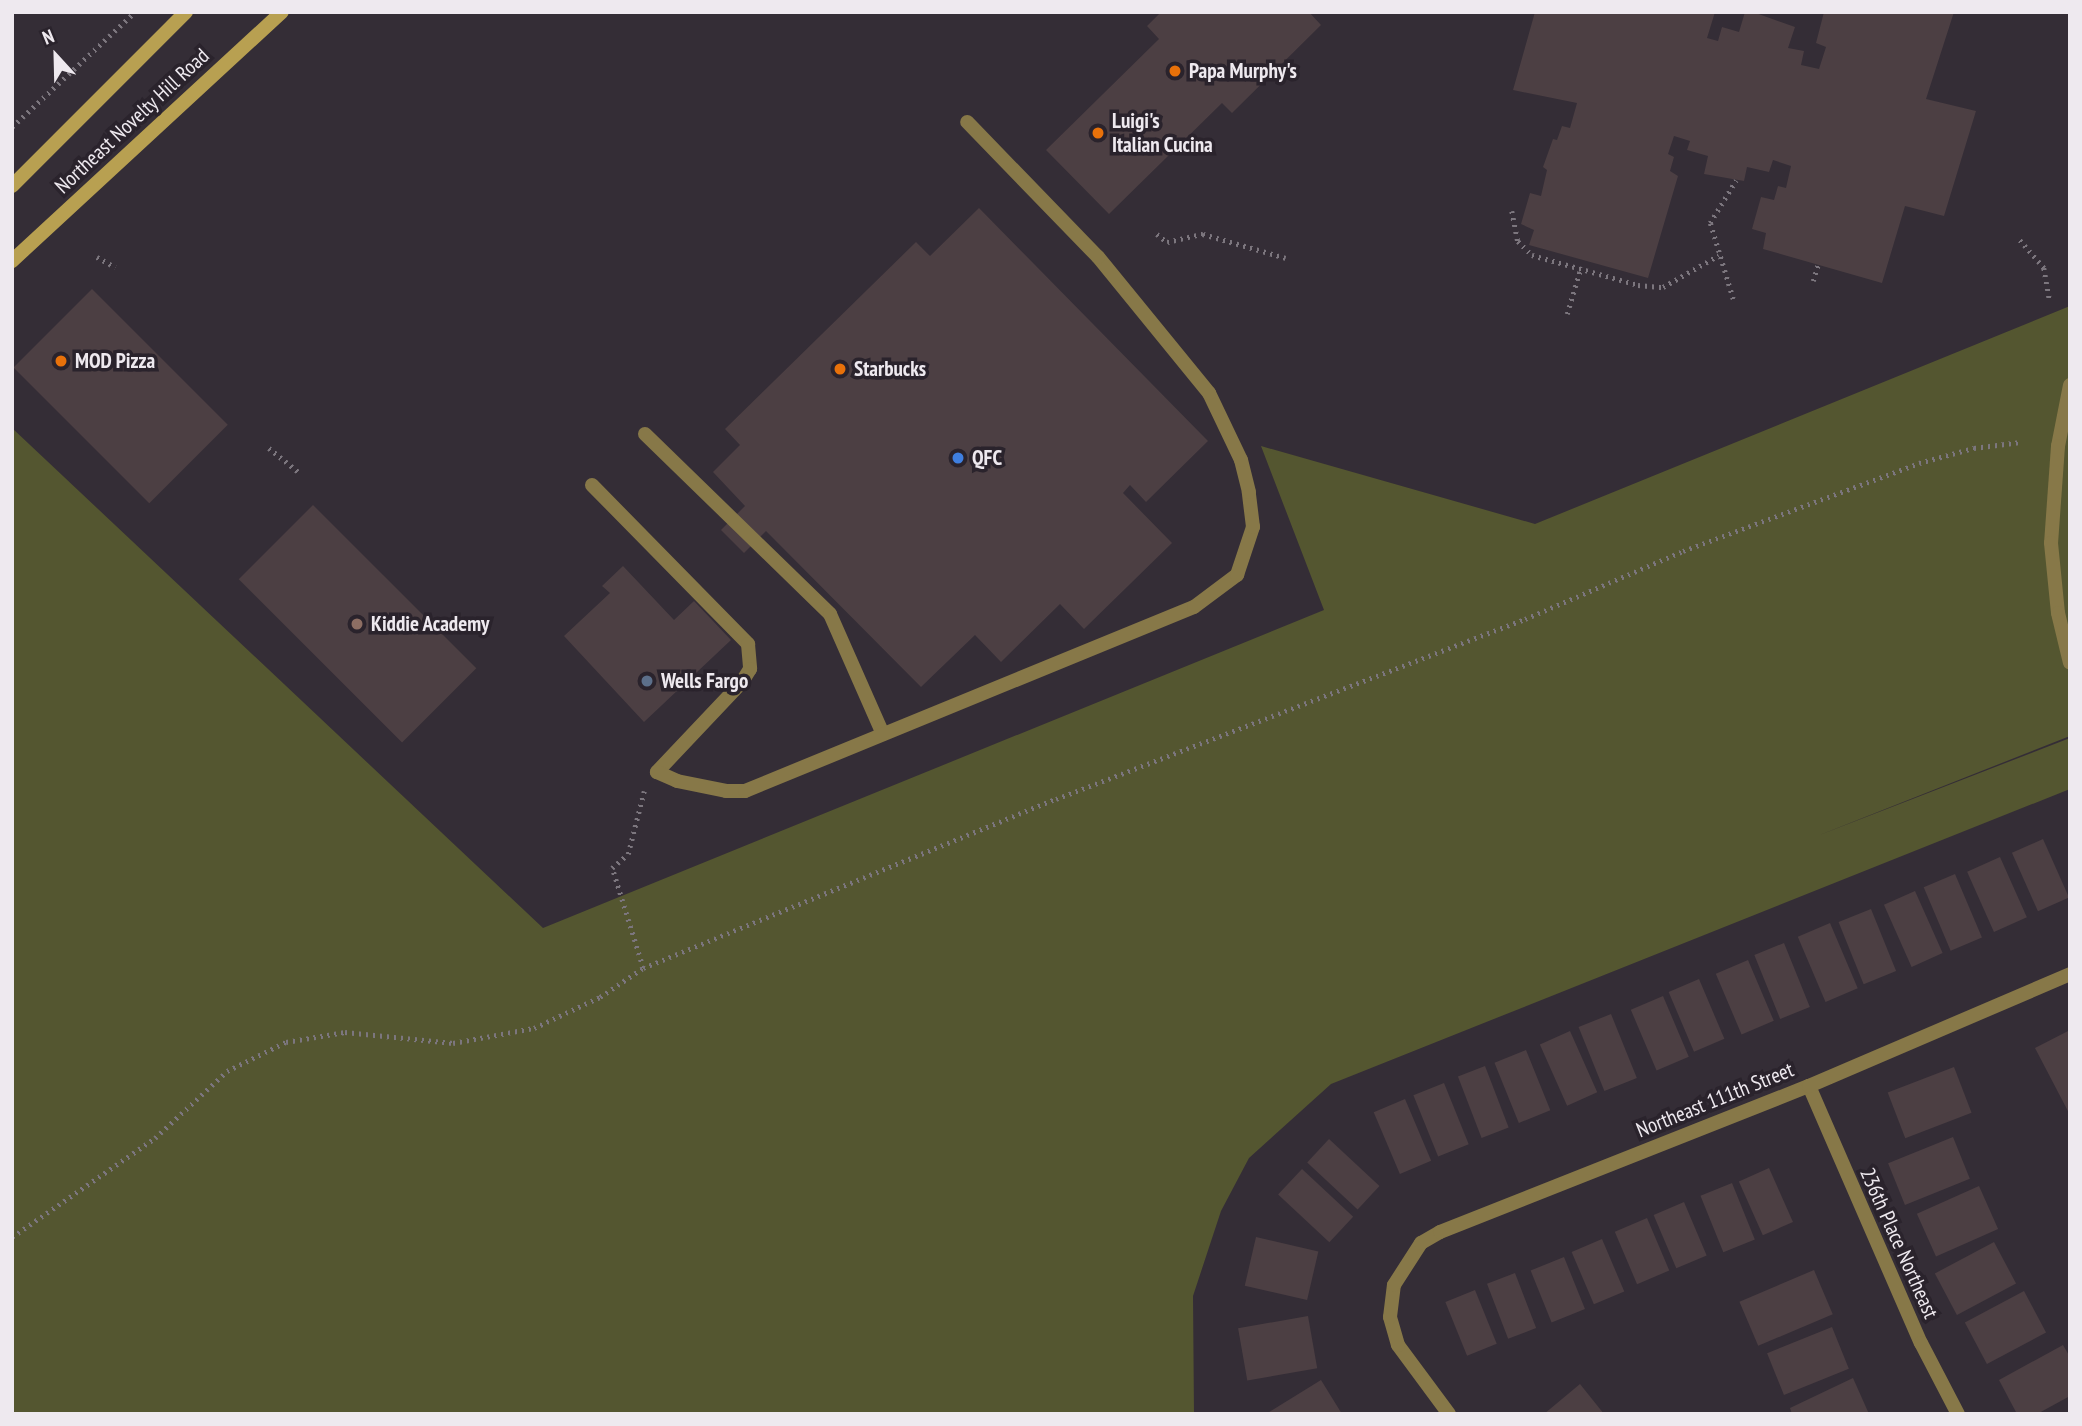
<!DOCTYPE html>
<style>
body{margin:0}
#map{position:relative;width:2082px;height:1426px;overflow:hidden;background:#342d36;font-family:"PT Sans Narrow",sans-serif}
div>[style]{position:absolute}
.green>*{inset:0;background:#545630}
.building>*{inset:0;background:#4c3f43;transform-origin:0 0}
.path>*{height:4.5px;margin-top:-2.25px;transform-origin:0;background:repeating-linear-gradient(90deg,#7c767e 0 2px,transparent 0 7px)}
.lane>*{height:14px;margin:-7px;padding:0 7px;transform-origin:7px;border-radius:7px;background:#877848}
.street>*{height:14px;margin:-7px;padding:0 7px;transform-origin:7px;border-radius:7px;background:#877848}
.secondary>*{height:14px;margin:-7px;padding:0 7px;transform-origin:7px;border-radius:7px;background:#b8a051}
.dots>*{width:19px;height:19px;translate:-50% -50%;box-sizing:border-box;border:4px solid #2a232c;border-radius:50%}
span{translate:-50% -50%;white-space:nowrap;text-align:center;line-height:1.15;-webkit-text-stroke:7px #2a232c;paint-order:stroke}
.poi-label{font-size:21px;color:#eee9ef;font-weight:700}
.left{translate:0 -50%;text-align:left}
.street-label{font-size:21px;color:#eee9ef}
.frame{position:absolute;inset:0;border:14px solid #eee9ef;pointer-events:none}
.north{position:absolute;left:21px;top:21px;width:70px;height:70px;-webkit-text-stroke:5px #2a232c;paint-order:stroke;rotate:338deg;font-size:19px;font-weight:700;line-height:28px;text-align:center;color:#eee9ef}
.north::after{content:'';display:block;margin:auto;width:24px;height:32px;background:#eee9ef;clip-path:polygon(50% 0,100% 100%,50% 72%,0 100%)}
</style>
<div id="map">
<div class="green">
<i style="clip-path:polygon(2070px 306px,2070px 736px,1817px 836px,2070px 738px,2070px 789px,1331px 1084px,1249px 1158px,1221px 1211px,1193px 1296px,1194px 1414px,12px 1414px,12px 428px,543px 928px,1324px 610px,1261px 446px,1535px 524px)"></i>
</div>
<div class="building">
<i style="clip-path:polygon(1161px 12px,1309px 12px,1321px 25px,1232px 113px,1222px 103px,1109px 214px,1046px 150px,1159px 39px,1147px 26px)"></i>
<i style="clip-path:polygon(1535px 12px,1715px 12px,1707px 38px,1718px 41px,1722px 27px,1739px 32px,1745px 12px,1753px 12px,1795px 27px,1788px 48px,1804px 51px,1801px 65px,1819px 69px,1826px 47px,1816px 43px,1824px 12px,1954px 12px,1926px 99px,1976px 111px,1944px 216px,1905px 206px,1882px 283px,1763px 249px,1766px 233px,1752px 229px,1761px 197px,1774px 200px,1778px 186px,1786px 188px,1791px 166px,1773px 160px,1769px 172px,1747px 167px,1744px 181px,1704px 174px,1708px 156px,1687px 150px,1690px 141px,1674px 136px,1668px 154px,1674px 157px,1670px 171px,1678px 176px,1648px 278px,1529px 245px,1534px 230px,1521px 224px,1530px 193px,1541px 196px,1547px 170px,1543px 167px,1553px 139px,1557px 140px,1562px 126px,1570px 128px,1577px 103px,1513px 90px)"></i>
<i style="clip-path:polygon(979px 208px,1208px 441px,1146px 502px,1130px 485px,1123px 493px,1172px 543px,1084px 629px,1060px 604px,1001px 662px,975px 635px,921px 687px,766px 531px,744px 553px,721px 530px,745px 506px,713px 472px,740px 445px,725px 429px,916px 242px,930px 256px)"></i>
<i style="left:92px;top:289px;width:192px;height:111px;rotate:45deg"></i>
<i style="left:313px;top:505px;width:231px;height:105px;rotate:45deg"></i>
<i style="clip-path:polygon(623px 566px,674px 620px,694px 601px,731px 640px,644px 722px,564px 636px,610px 593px,602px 586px)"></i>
<i style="left:2043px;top:839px;width:64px;height:34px;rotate:66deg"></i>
<i style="left:2000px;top:857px;width:66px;height:36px;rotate:66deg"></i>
<i style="left:1955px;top:874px;width:69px;height:34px;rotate:67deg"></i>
<i style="left:1915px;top:891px;width:68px;height:34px;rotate:66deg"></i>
<i style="left:1871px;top:909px;width:67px;height:35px;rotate:68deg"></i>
<i style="left:1830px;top:923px;width:71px;height:35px;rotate:67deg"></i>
<i style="left:1784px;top:943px;width:69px;height:32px;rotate:68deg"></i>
<i style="left:1748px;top:960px;width:66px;height:35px;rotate:67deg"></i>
<i style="left:1699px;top:979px;width:65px;height:33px;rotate:67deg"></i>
<i style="left:1663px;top:996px;width:66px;height:35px;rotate:67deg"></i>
<i style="left:1611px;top:1014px;width:69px;height:35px;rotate:68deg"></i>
<i style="clip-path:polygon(2070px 1030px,2070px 1115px,2035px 1048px)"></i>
<i style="left:1570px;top:1031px;width:67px;height:33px;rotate:66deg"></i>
<i style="left:1526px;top:1050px;width:65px;height:34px;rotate:68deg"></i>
<i style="left:1485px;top:1066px;width:66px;height:29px;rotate:69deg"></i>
<i style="left:1954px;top:1067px;width:49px;height:71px;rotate:69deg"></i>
<i style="left:1444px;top:1083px;width:66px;height:33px;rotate:68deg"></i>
<i style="left:1405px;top:1099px;width:67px;height:34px;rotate:67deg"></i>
<i style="left:1953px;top:1137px;width:45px;height:70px;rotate:68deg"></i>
<i style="left:1329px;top:1139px;width:69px;height:32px;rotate:43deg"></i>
<i style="left:1769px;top:1168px;width:59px;height:33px;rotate:66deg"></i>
<i style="left:1302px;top:1169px;width:70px;height:35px;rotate:43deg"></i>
<i style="left:1732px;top:1183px;width:61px;height:34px;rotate:68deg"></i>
<i style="left:1979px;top:1186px;width:47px;height:68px;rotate:66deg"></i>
<i style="left:1684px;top:1202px;width:58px;height:33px;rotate:67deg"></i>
<i style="left:1647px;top:1218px;width:57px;height:35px;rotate:67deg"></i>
<i style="left:1256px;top:1237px;width:64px;height:50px;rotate:13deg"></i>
<i style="left:1602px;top:1239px;width:57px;height:33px;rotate:67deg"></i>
<i style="left:1994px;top:1242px;width:47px;height:67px;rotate:62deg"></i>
<i style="left:1564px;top:1257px;width:56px;height:36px;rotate:68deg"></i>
<i style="left:1814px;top:1270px;width:48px;height:81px;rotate:67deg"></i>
<i style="left:1515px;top:1273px;width:59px;height:30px;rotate:69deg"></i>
<i style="left:1475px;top:1290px;width:58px;height:32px;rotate:68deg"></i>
<i style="left:2024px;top:1291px;width:47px;height:67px;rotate:62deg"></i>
<i style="left:1308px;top:1316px;width:53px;height:71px;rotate:80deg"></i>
<i style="left:1832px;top:1327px;width:45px;height:70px;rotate:68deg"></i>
<i style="clip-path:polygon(2063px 1345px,2070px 1357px,2070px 1396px,2037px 1414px,2017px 1414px,1999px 1380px)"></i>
<i style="clip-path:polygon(1853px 1378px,1869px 1414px,1792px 1414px,1790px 1408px)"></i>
<i style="clip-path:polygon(1321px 1380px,1342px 1414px,1266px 1414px)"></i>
<i style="clip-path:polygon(1580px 1384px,1604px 1414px,1544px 1414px)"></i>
</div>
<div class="path">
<i style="left:12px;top:127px;width:168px;rotate:-43.1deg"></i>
<i style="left:1512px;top:211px;width:31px;rotate:79deg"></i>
<i style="left:1518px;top:241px;width:20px;rotate:45deg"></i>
<i style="left:1532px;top:255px;width:110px;rotate:15.8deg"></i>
<i style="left:1638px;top:285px;width:25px;rotate:5deg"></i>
<i style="left:1663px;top:287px;width:64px;rotate:-29.7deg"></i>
<i style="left:1157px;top:234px;width:13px;rotate:39deg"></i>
<i style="left:1167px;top:242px;width:37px;rotate:-13deg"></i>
<i style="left:1203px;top:234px;width:86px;rotate:16.1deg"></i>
<i style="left:2020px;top:240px;width:37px;rotate:49deg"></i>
<i style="left:2044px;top:268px;width:34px;rotate:80deg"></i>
<i style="left:97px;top:257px;width:21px;rotate:29deg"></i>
<i style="left:1813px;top:281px;width:17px;rotate:-73deg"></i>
<i style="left:1733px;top:299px;width:79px;rotate:-106.8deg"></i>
<i style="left:1710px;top:223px;width:50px;rotate:-58.8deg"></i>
<i style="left:1567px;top:314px;width:49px;rotate:-73.4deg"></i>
<i style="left:269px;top:448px;width:41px;rotate:39.1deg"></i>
<i style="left:643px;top:968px;width:105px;rotate:-107.2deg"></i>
<i style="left:612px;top:868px;width:21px;rotate:-41deg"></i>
<i style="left:628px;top:854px;width:65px;rotate:-75.7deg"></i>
<i style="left:12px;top:1237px;width:174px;rotate:-34.7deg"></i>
<i style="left:155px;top:1138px;width:98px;rotate:-42.9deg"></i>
<i style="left:227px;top:1071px;width:66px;rotate:-26.2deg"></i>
<i style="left:286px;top:1042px;width:60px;rotate:-9.6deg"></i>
<i style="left:345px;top:1032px;width:109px;rotate:5.8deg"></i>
<i style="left:453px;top:1043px;width:82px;rotate:-10.5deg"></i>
<i style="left:534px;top:1028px;width:73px;rotate:-25.2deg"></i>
<i style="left:600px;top:997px;width:52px;rotate:-34deg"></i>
<i style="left:643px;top:968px;width:446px;rotate:-22.3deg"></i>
<i style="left:1056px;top:799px;width:502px;rotate:-21deg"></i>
<i style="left:1525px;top:619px;width:172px;rotate:-23.3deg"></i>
<i style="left:1683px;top:551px;width:252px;rotate:-20.4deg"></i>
<i style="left:1919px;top:463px;width:57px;rotate:-15.3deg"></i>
<i style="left:1974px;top:448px;width:47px;rotate:-7.3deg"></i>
</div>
<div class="lane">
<i style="left:645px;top:434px;width:258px;rotate:44.2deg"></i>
<i style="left:830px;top:614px;width:131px;rotate:66.2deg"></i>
<i style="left:592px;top:485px;width:223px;rotate:45.5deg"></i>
<i style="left:748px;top:644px;width:25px;rotate:85deg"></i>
<i style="left:750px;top:669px;width:15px;rotate:122deg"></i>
<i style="left:742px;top:682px;width:124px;rotate:133.4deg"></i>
<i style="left:657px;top:772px;width:22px;rotate:24deg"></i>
<i style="left:677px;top:781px;width:50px;rotate:11.5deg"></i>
<i style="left:726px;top:791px;width:19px"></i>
<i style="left:745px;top:791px;width:485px;rotate:-22.3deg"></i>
<i style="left:1194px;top:607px;width:54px;rotate:-36.7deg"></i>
<i style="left:1237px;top:575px;width:51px;rotate:-71.6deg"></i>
<i style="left:1253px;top:527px;width:35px;rotate:-97deg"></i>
<i style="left:1249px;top:492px;width:33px;rotate:-104deg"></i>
<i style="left:1241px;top:460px;width:74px;rotate:-115.5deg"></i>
<i style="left:1209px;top:393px;width:176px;rotate:-129.2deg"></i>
<i style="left:1098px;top:257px;width:188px;rotate:-134.1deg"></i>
</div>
<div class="street">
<i style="left:2070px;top:385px;width:62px;rotate:101.1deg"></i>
<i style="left:2058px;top:446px;width:97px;rotate:94.1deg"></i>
<i style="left:2051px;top:543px;width:70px;rotate:84.3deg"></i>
<i style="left:2058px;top:613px;width:51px;rotate:76.5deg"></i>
<i style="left:1809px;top:1086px;width:280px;rotate:66.5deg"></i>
<i style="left:1921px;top:1343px;width:80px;rotate:62.5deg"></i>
<i style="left:1449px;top:1414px;width:86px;rotate:-126.5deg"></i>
<i style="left:1398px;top:1345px;width:29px;rotate:-106deg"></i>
<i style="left:1390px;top:1317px;width:32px;rotate:-83deg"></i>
<i style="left:1394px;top:1285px;width:50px;rotate:-57.3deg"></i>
<i style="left:1421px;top:1243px;width:22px;rotate:-30deg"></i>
<i style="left:1440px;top:1232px;width:397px;rotate:-21.6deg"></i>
<i style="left:1809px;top:1086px;width:284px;rotate:-23.2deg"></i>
</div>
<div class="secondary">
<i style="left:12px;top:186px;width:246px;rotate:-45deg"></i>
<i style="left:12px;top:261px;width:367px;rotate:-42.7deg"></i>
</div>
<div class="dots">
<i style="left:1175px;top:71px;background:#e8710a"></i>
<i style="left:1098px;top:133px;background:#e8710a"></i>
<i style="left:61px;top:361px;background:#e8710a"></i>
<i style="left:840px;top:369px;background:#e8710a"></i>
<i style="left:958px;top:458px;background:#3f7fe0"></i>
<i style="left:357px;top:624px;background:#8d6e63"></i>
<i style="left:647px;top:681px;background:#5c6f8a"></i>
</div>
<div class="poi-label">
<span class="left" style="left:1189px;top:71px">Papa Murphy's</span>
<span class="left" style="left:1112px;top:133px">Luigi's<br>Italian Cucina</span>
<span class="left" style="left:75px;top:361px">MOD Pizza</span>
<span class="left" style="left:854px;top:369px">Starbucks</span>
<span class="left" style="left:972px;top:458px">QFC</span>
<span class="left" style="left:371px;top:624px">Kiddie Academy</span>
<span class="left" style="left:661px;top:681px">Wells Fargo</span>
</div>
<div class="street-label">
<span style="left:132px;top:121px;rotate:-43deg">Northeast Novelty Hill Road</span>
<span style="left:1715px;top:1100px;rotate:-22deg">Northeast 111th Street</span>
<span style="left:1899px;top:1243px;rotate:66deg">236th Place Northeast</span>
</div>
<div class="frame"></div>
<div class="north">N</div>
</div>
